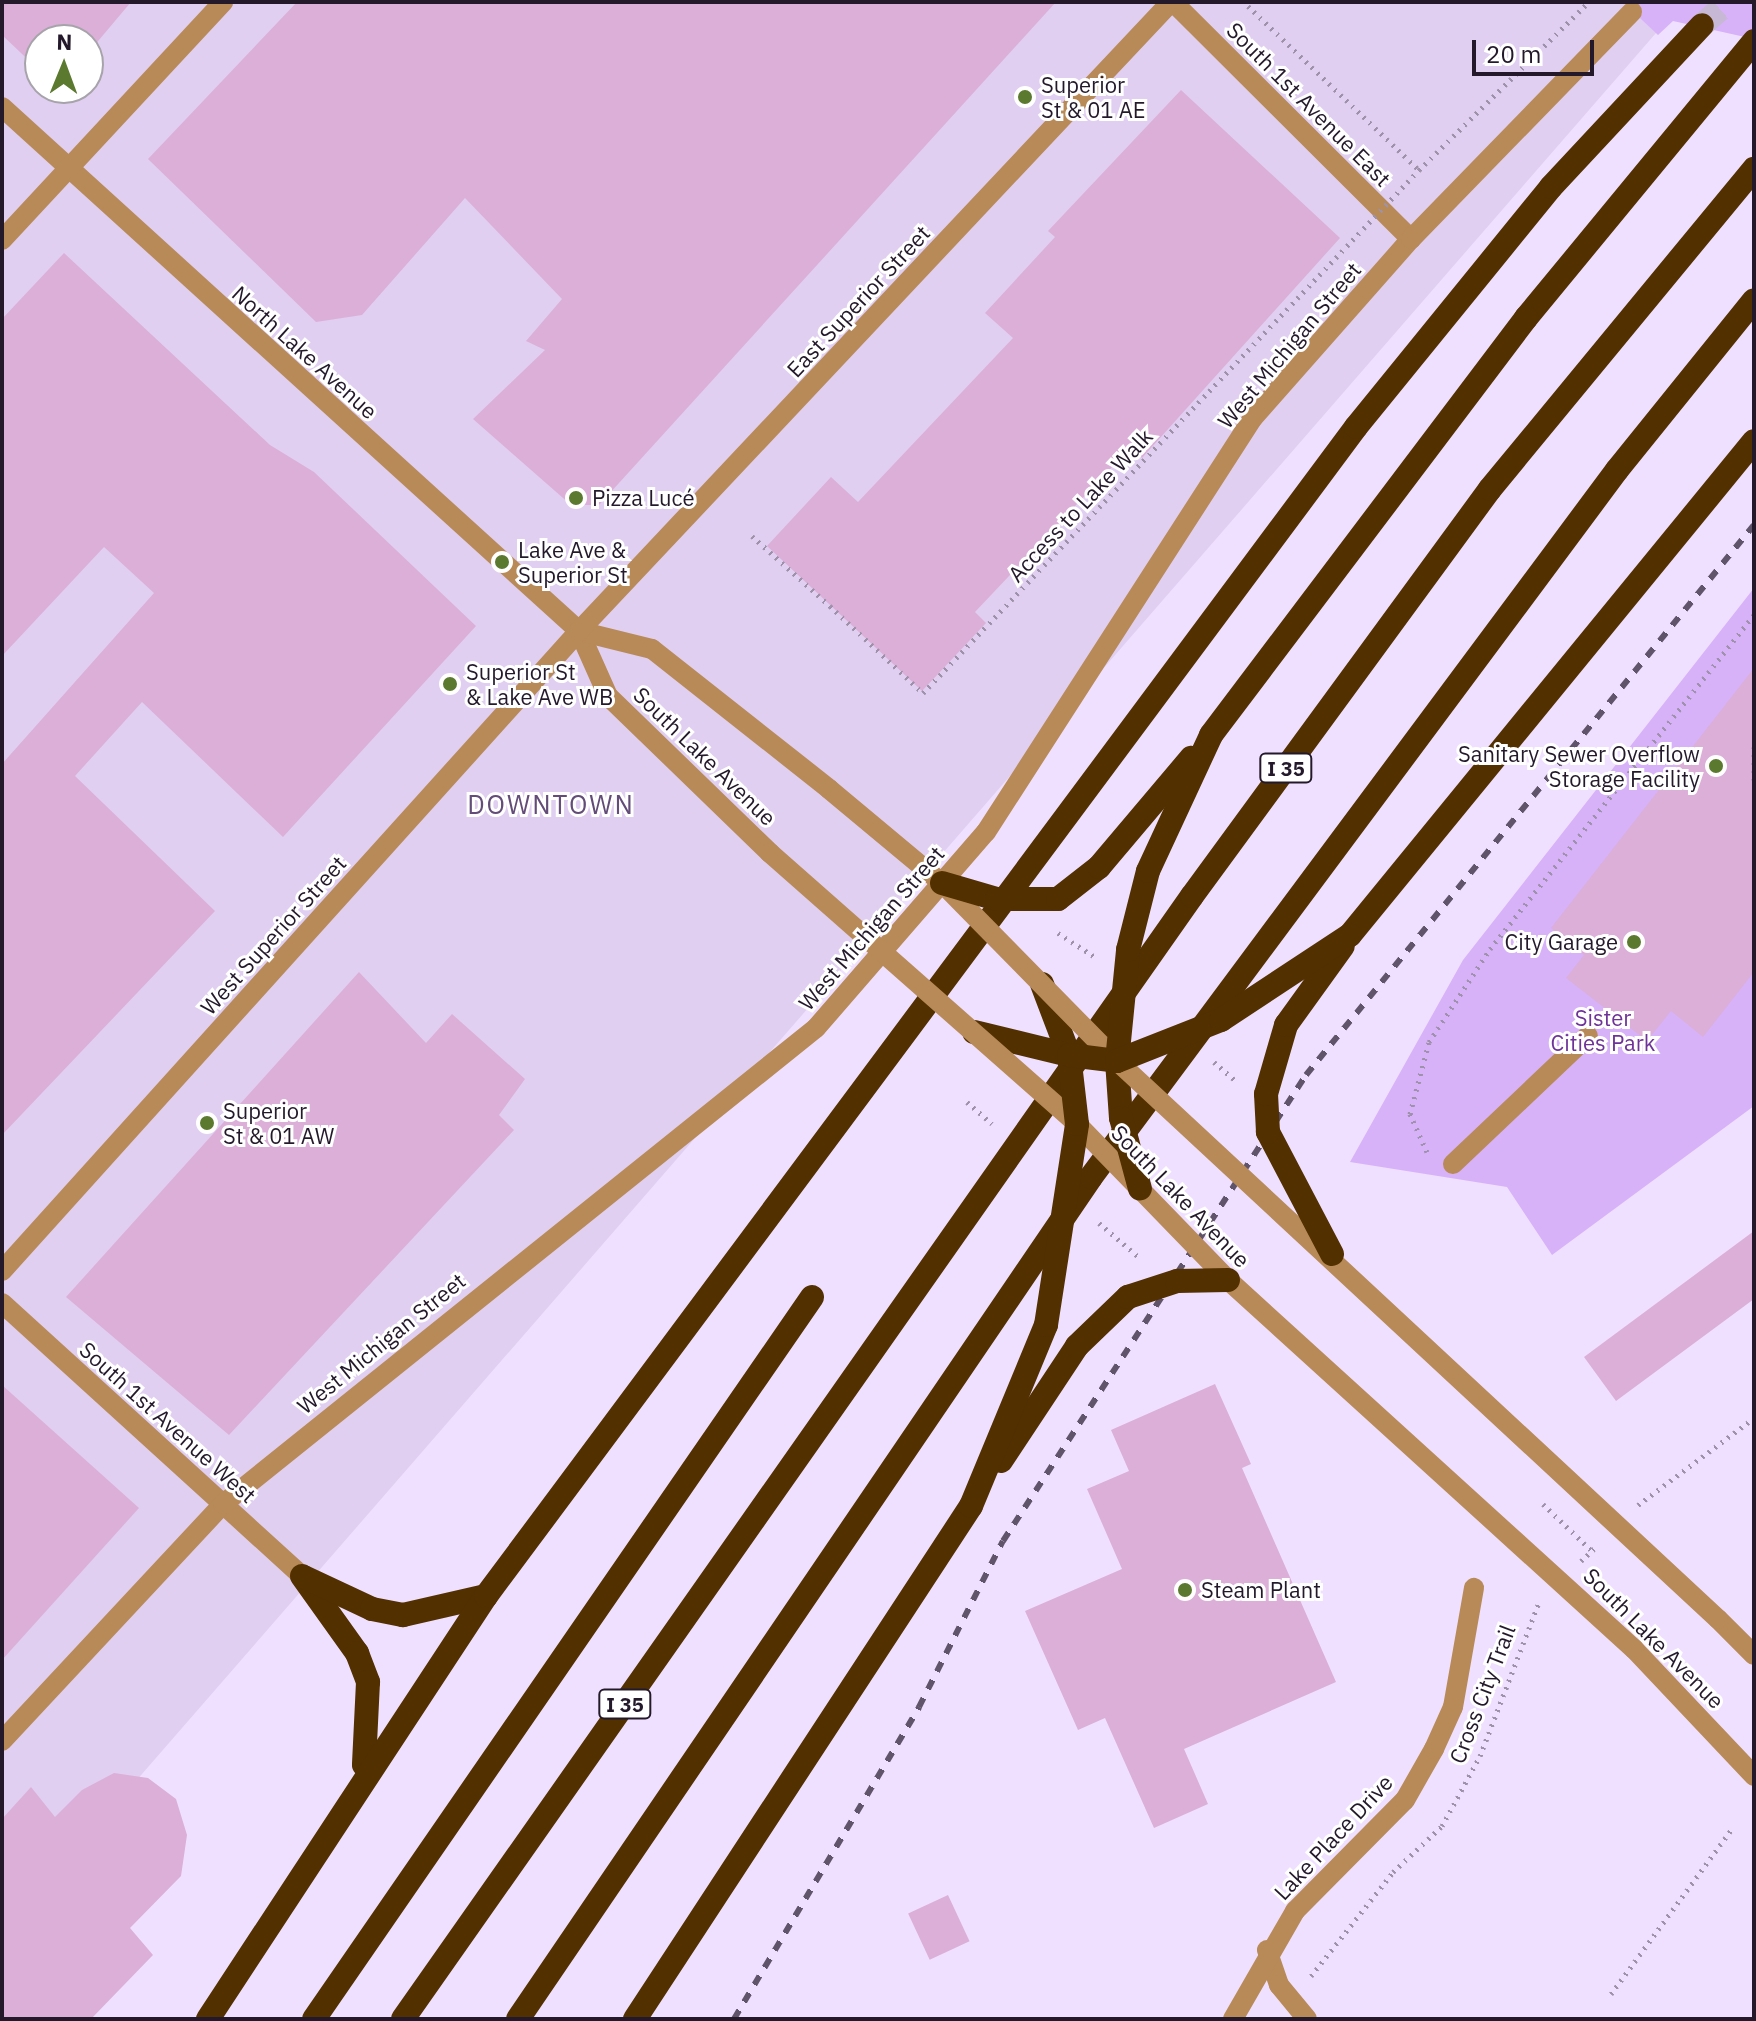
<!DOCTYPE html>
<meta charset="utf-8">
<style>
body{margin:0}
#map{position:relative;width:1756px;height:2021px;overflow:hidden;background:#f0e0ff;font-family:"IBM Plex Sans",sans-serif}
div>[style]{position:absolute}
.built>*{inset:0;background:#e0cff1}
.green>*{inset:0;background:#d7b2f8}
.building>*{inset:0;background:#dbafd8;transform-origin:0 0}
.highway-tunnel>*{height:24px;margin-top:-12px;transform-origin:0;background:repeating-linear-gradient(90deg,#c7b8d5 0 24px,transparent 0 36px)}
.path>*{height:5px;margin-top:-2.5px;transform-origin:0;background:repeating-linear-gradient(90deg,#9e91aa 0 2px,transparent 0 8px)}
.minor>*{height:20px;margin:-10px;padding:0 10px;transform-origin:10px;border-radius:10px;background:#b88a58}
.highway>*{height:24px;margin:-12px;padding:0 12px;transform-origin:12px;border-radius:12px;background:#533000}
.rail>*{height:6px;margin-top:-3px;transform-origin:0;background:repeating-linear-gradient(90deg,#60546a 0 10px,transparent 0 20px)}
.path-bridge>*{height:5px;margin-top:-2.5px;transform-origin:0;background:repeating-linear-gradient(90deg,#9e91aa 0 2px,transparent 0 8px)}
.minor-bridge>*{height:20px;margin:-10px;padding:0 10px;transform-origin:10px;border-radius:10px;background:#b88a58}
.highway-bridge>*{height:24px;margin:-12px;padding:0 12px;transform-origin:12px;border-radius:12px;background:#533000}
.dots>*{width:22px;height:22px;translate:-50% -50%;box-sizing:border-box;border:4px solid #fff;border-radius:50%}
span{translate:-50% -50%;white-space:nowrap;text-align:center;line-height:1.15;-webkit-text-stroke:6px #fff;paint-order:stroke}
.shield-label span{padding:2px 6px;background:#fff;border:2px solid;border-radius:6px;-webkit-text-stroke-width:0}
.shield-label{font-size:20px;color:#23192b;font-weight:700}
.poi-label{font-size:22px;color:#23192b}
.left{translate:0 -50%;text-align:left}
.right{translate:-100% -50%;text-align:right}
.street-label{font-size:22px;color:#23192b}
.park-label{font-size:22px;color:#6e3298}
.quarter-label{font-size:26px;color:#634c77;letter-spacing:2px}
.frame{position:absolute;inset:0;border:4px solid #23192b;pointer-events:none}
.north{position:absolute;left:24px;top:24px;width:80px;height:80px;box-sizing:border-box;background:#fff;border:2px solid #a7a3aa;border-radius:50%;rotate:1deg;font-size:22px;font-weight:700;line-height:32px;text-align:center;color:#23192b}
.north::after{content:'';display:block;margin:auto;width:28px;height:36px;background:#5b792f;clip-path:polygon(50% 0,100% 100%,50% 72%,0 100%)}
.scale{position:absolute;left:1472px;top:40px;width:122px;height:36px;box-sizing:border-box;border:4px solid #23192b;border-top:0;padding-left:10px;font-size:24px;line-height:28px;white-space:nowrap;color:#23192b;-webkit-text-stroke:6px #fff;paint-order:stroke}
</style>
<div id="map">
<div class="built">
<i style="clip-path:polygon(evenodd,2px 2px,1683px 2px,2px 1935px,2px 2px,40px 40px,88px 40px,88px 88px,40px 88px,40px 40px)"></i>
</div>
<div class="green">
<i style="clip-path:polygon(1623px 2px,1754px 2px,1754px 39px,1673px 21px,1658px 35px)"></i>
<i style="clip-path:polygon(1754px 588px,1754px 1106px,1552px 1255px,1507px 1187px,1350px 1162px,1463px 960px)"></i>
</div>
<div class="building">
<i style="clip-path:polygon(2px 2px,131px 2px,88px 53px,88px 40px,40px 40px,40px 71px,2px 35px)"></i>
<i style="clip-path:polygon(297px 2px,1056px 2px,599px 505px,571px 505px,473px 419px,545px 350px,526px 341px,562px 299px,465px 198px,362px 315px,316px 322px,148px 159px)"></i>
<i style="clip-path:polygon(1181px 90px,1340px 238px,1142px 458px,1130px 448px,975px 612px,986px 623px,922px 691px,767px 546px,831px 477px,858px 502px,1013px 338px,985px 313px,1055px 237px,1048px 231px)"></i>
<i style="clip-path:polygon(64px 253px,270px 445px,314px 472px,476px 626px,283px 837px,142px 702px,75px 776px,215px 911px,2px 1135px,2px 764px,154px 593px,104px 547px,2px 656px,2px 319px)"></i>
<i style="clip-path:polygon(1754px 668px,1754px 972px,1703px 1037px,1671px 1011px,1647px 1041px,1566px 978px,1584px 955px,1551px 928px)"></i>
<i style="clip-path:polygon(359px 972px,426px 1043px,452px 1014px,525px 1079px,499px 1115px,514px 1130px,229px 1435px,66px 1297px)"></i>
<i style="clip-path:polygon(1754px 1231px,1754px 1299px,1616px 1401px,1584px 1357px)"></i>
<i style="clip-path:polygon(1215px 1384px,1251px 1464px,1242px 1468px,1336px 1682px,1184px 1749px,1208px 1804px,1154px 1828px,1105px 1718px,1078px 1730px,1025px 1611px,1122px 1569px,1087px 1489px,1129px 1471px,1111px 1430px)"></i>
<i style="clip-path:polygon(2px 1385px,139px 1508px,2px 1660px)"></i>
<i style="clip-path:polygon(114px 1773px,148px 1778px,176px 1799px,187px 1835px,181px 1876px,130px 1928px,153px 1955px,91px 2019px,2px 2019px,2px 1819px,31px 1787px,55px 1817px,82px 1790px)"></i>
<i style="left:948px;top:1895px;width:51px;height:44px;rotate:65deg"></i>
</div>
<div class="highway-tunnel">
<i style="left:1702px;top:25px;width:35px;rotate:-41deg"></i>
</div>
<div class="path">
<i style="left:1248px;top:6px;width:237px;rotate:43.8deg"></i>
<i style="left:1419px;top:170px;width:239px;rotate:-44.7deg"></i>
<i style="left:752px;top:536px;width:105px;rotate:41.9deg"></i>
<i style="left:1754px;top:747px;width:33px;rotate:90deg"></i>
<i style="left:1058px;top:933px;width:44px;rotate:33deg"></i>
<i style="left:1214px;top:1062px;width:30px;rotate:41deg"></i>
<i style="left:967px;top:1102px;width:33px;rotate:41deg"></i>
<i style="left:1427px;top:1152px;width:42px;rotate:-114.1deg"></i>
<i style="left:1410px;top:1114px;width:74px;rotate:-75.2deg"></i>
<i style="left:1429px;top:1042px;width:111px;rotate:-56.7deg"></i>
<i style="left:1490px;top:949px;width:426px;rotate:-51.7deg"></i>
<i style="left:1099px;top:1223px;width:54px;rotate:40.5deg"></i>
<i style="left:1543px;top:1504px;width:68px;rotate:43.8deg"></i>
<i style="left:1638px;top:1505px;width:145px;rotate:-36.9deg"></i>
<i style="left:1581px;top:1561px;width:22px;rotate:-43deg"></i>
<i style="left:1311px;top:1976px;width:132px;rotate:-51.7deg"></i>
<i style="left:1393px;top:1872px;width:67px;rotate:-43.2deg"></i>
<i style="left:1442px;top:1826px;width:80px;rotate:-61.5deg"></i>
<i style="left:1480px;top:1756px;width:165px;rotate:-69deg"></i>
<i style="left:1611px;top:1994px;width:203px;rotate:-53.8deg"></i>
</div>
<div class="minor">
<i style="left:1173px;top:2px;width:336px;rotate:44.9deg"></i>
<i style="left:2px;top:107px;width:779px;rotate:42.24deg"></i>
<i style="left:579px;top:631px;width:71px;rotate:66deg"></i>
<i style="left:608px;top:696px;width:226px;rotate:44.1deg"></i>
<i style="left:2px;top:240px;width:325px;rotate:-47.1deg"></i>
<i style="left:579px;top:631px;width:75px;rotate:13.9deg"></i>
<i style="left:652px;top:649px;width:226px;rotate:38.3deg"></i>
<i style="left:1453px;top:1164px;width:186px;rotate:-43.5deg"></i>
<i style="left:2px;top:1271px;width:862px;rotate:-47.96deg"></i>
<i style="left:579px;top:631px;width:864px;rotate:-46.74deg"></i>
<i style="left:2px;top:1303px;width:406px;rotate:42.3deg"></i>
<i style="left:1718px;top:1619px;width:51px;rotate:45deg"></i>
<i style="left:1634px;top:1649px;width:175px;rotate:46.6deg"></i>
<i style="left:2px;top:1741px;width:324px;rotate:-47deg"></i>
<i style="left:223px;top:1504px;width:760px;rotate:-38.75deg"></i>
<i style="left:816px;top:1028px;width:259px;rotate:-49.1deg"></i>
<i style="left:986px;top:832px;width:493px;rotate:-57.2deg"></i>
<i style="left:1253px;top:418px;width:239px;rotate:-48.6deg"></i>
<i style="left:1411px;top:239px;width:317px;rotate:-45.8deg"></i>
<i style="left:1267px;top:1950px;width:37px;rotate:71deg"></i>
<i style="left:1279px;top:1985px;width:44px;rotate:50.5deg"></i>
<i style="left:1233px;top:2019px;width:125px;rotate:-60.1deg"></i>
<i style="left:1295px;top:1911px;width:156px;rotate:-45.3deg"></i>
<i style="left:1405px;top:1800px;width:59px;rotate:-60.4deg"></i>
<i style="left:1434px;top:1749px;width:46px;rotate:-65.7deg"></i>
<i style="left:1453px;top:1707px;width:121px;rotate:-80deg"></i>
</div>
<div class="highway">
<i style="left:1526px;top:318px;width:359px;rotate:-50.5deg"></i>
<i style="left:1350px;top:935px;width:638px;rotate:-50.72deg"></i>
<i style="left:1042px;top:984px;width:76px;rotate:69.2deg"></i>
<i style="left:974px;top:1032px;width:98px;rotate:13.6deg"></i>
<i style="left:1117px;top:1061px;width:57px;rotate:86deg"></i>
<i style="left:302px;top:1576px;width:95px;rotate:54.5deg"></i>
<i style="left:357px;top:1653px;width:31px;rotate:69deg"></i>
<i style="left:368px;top:1682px;width:83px;rotate:92.8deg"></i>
<i style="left:304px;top:1577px;width:75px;rotate:25.2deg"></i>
<i style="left:372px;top:1609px;width:32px;rotate:11deg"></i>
<i style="left:403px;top:1615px;width:85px;rotate:-12.9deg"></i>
<i style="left:208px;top:2019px;width:506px;rotate:-56.69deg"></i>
<i style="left:486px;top:1596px;width:1457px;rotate:-53.34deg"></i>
<i style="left:1356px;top:427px;width:309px;rotate:-50.9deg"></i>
<i style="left:1551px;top:187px;width:221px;rotate:-47deg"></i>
<i style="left:314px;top:2019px;width:877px;rotate:-55.4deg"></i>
<i style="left:403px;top:2019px;width:1372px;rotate:-54.91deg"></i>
<i style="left:1192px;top:896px;width:504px;rotate:-53.79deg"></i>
<i style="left:1490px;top:489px;width:415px;rotate:-50.5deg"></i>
<i style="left:518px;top:2019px;width:1018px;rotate:-55.76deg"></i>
<i style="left:1091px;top:1177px;width:881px;rotate:-53.35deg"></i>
<i style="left:1617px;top:470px;width:218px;rotate:-51.1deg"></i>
<i style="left:635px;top:2019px;width:613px;rotate:-56.78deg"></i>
</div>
<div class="rail">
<i style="left:734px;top:2019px;width:363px;rotate:-59.3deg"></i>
<i style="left:919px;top:1707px;width:186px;rotate:-63.2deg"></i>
<i style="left:1003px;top:1541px;width:556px;rotate:-56.97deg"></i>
<i style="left:1306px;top:1075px;width:709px;rotate:-50.84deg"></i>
</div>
<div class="path-bridge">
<i style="left:830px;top:606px;width:127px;rotate:43.1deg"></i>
<i style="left:923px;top:693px;width:721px;rotate:-46.52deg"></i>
</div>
<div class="minor-bridge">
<i style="left:829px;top:789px;width:147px;rotate:39.8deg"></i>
<i style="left:942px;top:883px;width:250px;rotate:45.5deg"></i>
<i style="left:1117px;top:1061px;width:820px;rotate:42.88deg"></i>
<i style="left:770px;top:853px;width:409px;rotate:41.4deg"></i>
<i style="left:1077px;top:1124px;width:217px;rotate:45.9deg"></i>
<i style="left:1228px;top:1280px;width:549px;rotate:42.27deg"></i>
</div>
<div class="highway-bridge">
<i style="left:942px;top:883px;width:57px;rotate:16.2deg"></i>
<i style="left:997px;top:899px;width:61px"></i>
<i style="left:1058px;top:899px;width:52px;rotate:-38deg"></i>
<i style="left:1099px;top:867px;width:143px;rotate:-49.8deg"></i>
<i style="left:1117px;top:1061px;width:112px;rotate:-84.3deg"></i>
<i style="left:1128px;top:950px;width:81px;rotate:-75.8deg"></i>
<i style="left:1148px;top:871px;width:150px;rotate:-65.1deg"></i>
<i style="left:1211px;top:735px;width:523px;rotate:-52.93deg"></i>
<i style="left:1121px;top:1118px;width:73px;rotate:75deg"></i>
<i style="left:1332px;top:1254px;width:138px;rotate:-117.7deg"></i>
<i style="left:1268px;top:1132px;width:38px;rotate:-93deg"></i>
<i style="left:1266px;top:1094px;width:72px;rotate:-73.8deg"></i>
<i style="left:1286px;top:1025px;width:97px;rotate:-54.2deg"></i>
<i style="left:1001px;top:1461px;width:138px;rotate:-56.5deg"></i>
<i style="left:1077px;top:1346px;width:71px;rotate:-43.9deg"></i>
<i style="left:1128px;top:1297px;width:52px;rotate:-18.1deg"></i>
<i style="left:1177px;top:1281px;width:51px;rotate:-1.1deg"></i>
<i style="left:971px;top:1506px;width:196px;rotate:-67.5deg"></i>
<i style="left:1046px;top:1325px;width:203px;rotate:-81.2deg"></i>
<i style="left:1077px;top:1124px;width:69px;rotate:-96.6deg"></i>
<i style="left:1069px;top:1055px;width:48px;rotate:7.1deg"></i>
<i style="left:1117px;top:1061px;width:112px;rotate:-21.5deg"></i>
<i style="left:1221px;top:1020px;width:154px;rotate:-33.4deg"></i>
</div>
<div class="dots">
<i style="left:1025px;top:97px;background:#5b792f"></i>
<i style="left:576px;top:498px;background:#5b792f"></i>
<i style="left:502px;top:562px;background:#5b792f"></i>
<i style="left:450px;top:684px;background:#5b792f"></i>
<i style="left:1716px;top:766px;background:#5b792f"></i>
<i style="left:1634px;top:942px;background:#5b792f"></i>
<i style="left:207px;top:1123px;background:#5b792f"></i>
<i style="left:1185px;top:1590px;background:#5b792f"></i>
</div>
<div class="shield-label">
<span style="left:1286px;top:768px">I 35</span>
<span style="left:625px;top:1704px">I 35</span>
</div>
<div class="poi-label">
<span class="left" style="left:1041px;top:97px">Superior<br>St &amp; 01 AE</span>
<span class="left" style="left:592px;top:498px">Pizza Lucé</span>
<span class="left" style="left:518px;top:562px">Lake Ave &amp;<br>Superior St</span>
<span class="left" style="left:466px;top:684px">Superior St<br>&amp; Lake Ave WB</span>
<span class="right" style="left:1700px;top:766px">Sanitary Sewer Overflow<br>Storage Facility</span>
<span class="right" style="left:1618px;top:942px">City Garage</span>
<span class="left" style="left:223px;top:1123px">Superior<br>St &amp; 01 AW</span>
<span class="left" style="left:1201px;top:1590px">Steam Plant</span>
</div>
<div class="street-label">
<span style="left:1309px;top:104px;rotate:45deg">South 1st Avenue East</span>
<span style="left:858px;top:301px;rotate:-47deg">East Superior Street</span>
<span style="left:1289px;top:345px;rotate:-50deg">West Michigan Street</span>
<span style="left:305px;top:352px;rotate:42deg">North Lake Avenue</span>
<span style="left:1080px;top:505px;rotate:-47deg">Access to Lake Walk</span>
<span style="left:705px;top:756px;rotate:44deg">South Lake Avenue</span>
<span style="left:871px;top:928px;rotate:-49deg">West Michigan Street</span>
<span style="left:273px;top:935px;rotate:-48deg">West Superior Street</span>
<span style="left:1181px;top:1196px;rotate:46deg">South Lake Avenue</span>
<span style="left:381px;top:1343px;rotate:-39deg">West Michigan Street</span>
<span style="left:168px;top:1422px;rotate:42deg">South 1st Avenue West</span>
<span style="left:1654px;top:1638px;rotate:45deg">South Lake Avenue</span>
<span style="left:1482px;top:1694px;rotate:-69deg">Cross City Trail</span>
<span style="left:1333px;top:1837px;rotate:-47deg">Lake Place Drive</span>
</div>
<div class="park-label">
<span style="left:1603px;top:1030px">Sister<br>Cities Park</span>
</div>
<div class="quarter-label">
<span style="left:551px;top:805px">DOWNTOWN</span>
</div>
<div class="frame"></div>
<div class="north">N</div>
<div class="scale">20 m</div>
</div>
